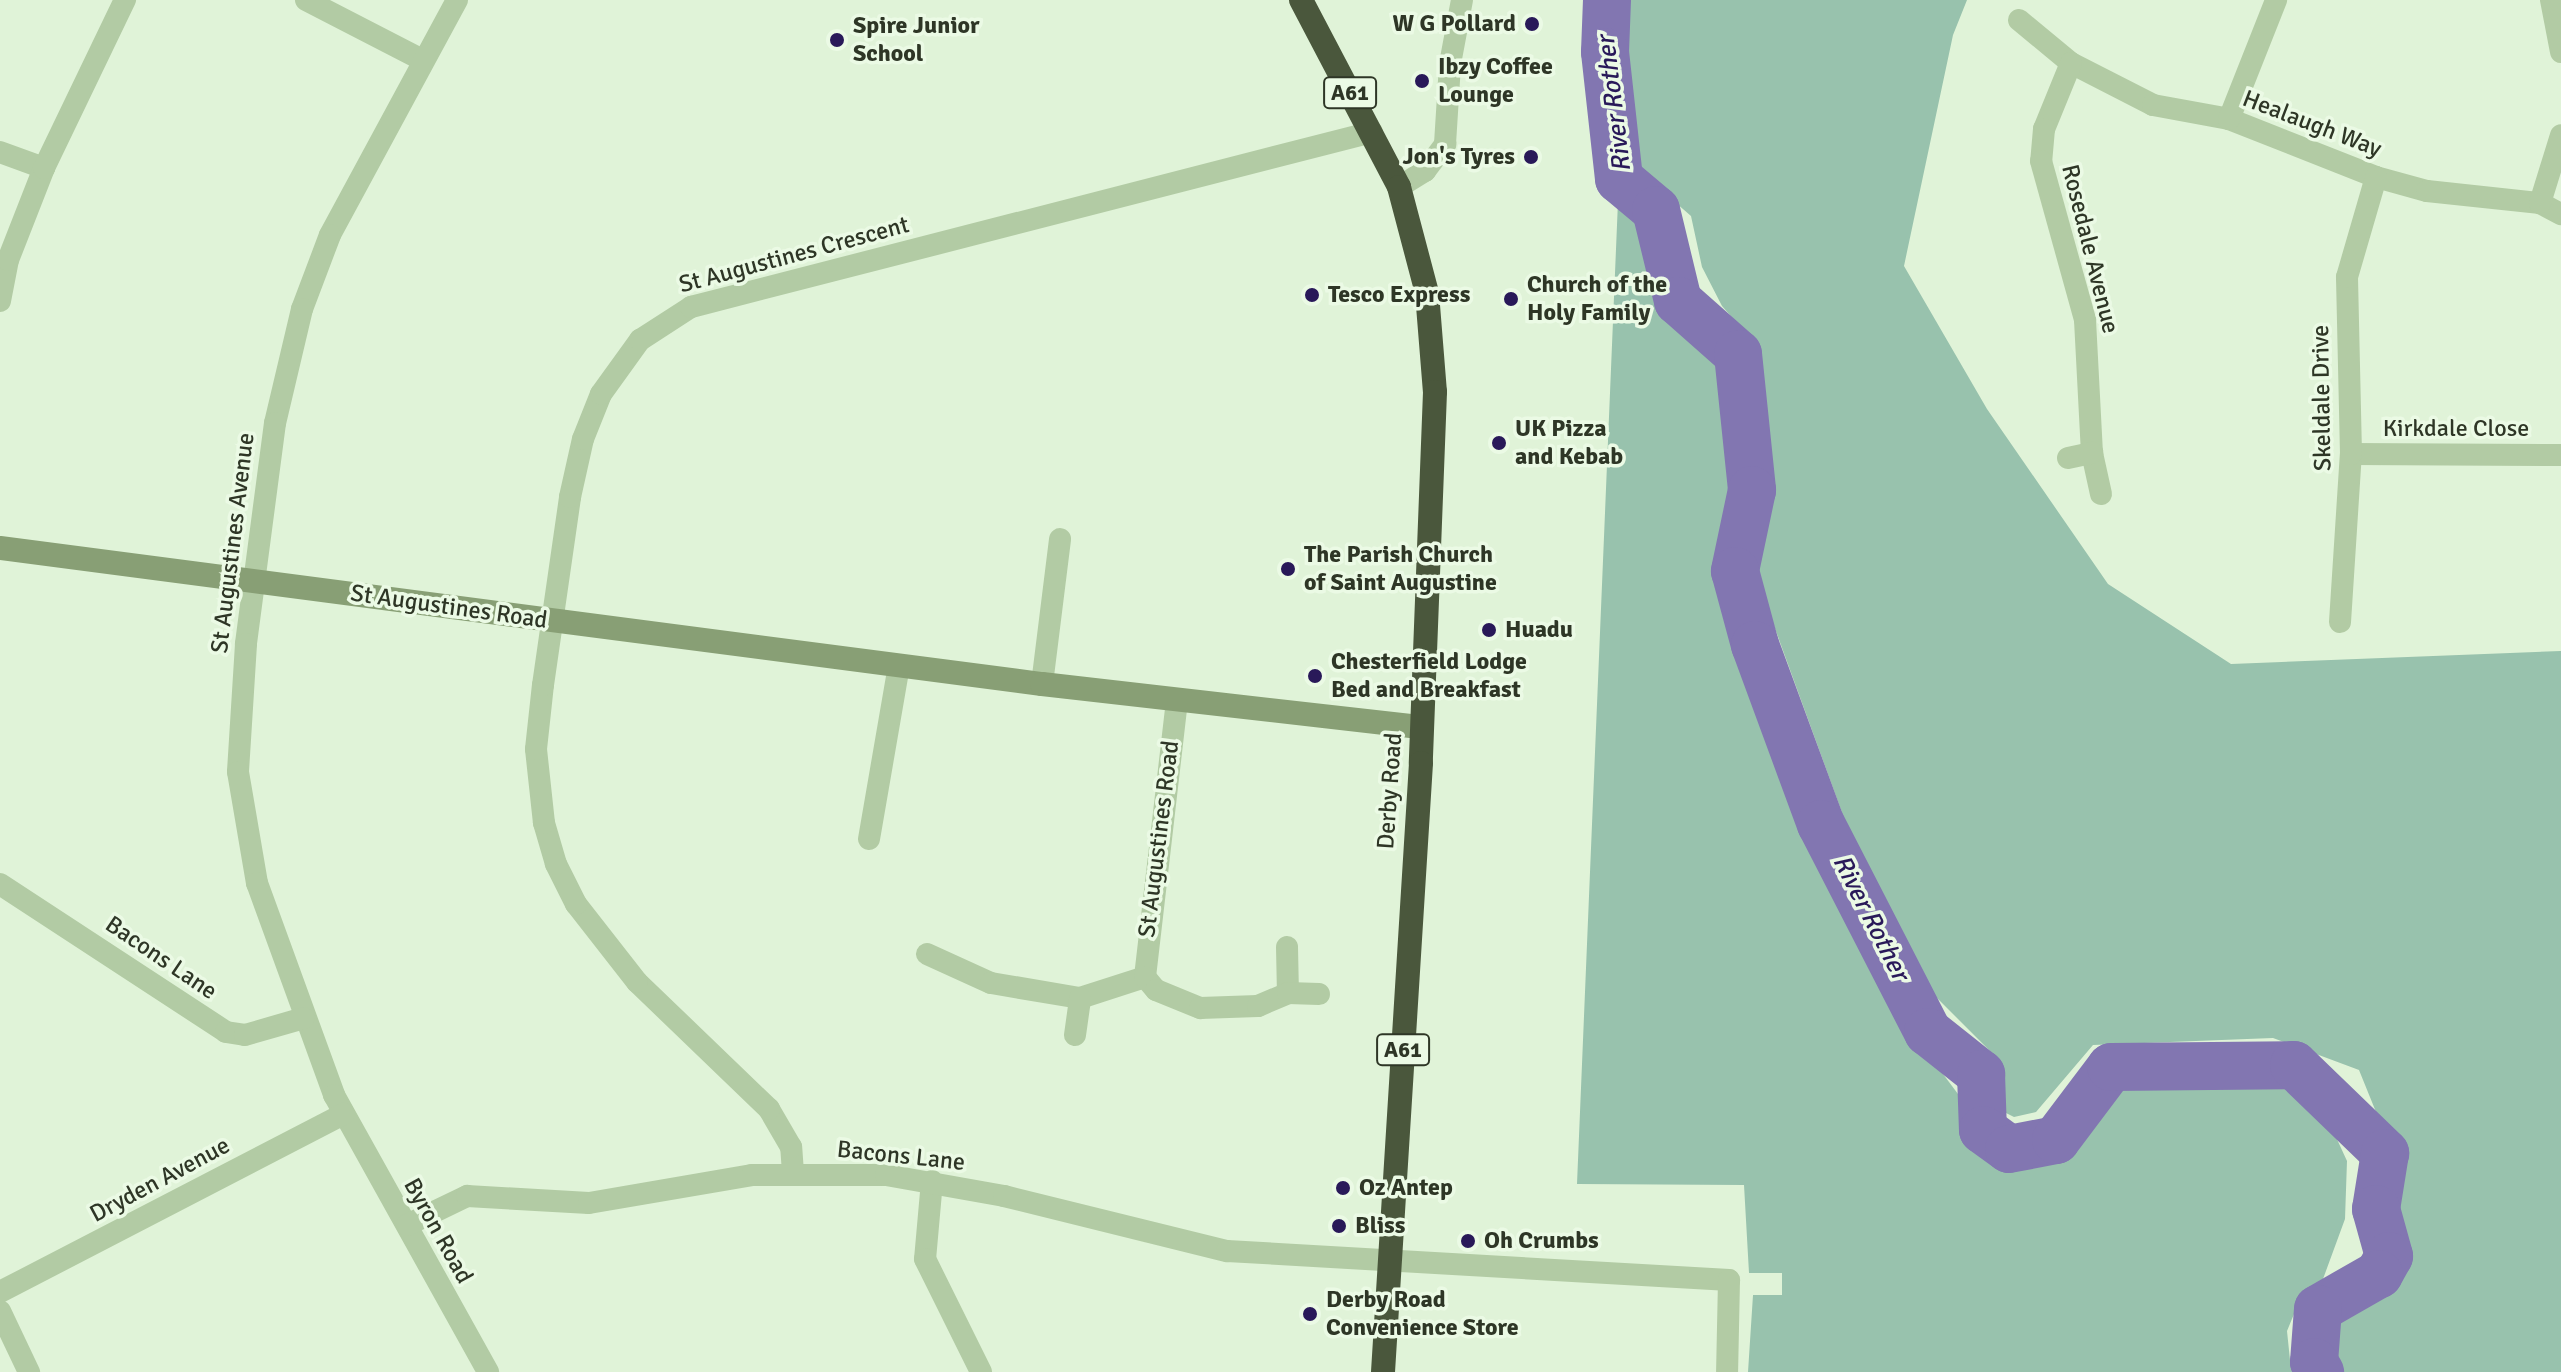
<!DOCTYPE html>
<style>
body{margin:0}
#map{position:relative;width:2561px;height:1372px;overflow:hidden;background:#e0f3d8;font-family:Signika,sans-serif}
div>[style]{position:absolute}
.green>*{inset:0;background:#98c2ad}
.river>*{height:48px;margin:-24px;padding:0 24px;transform-origin:24px;border-radius:24px;background:#8276b1}
.street>*{height:22px;margin:-11px;padding:0 11px;transform-origin:11px;border-radius:11px;background:#b2cba4}
.secondary>*{height:24px;margin:-12px;padding:0 12px;transform-origin:12px;border-radius:12px;background:#889f75}
.highway>*{height:24px;margin:-12px;padding:0 12px;transform-origin:12px;border-radius:12px;background:#4a573c}
.dots>*{width:22px;height:22px;translate:-50% -50%;box-sizing:border-box;border:4px solid #ebfae5;border-radius:50%}
span{translate:-50% -50%;white-space:nowrap;text-align:center;line-height:1.15;-webkit-text-stroke:7px #ebfae5;paint-order:stroke}
.shield-label span{padding:2px 6px;background:#ebfae5;border:2px solid;border-radius:6px;-webkit-text-stroke-width:0}
.shield-label{font-size:22px;color:#2e3626;font-weight:700}
.poi-label{font-size:24px;color:#2e3626;font-weight:700}
.right{translate:-100% -50%;text-align:right}
.left{translate:0 -50%;text-align:left}
.street-label{font-size:24px;color:#2e3626}
.water-label{font-size:26px;color:#291959;font-style:italic}
</style>
<div id="map">
<div class="green">
<i style="clip-path:polygon(1623px 0,1967px 0,1953px 35px,1904px 266px,1987px 409px,2108px 584px,2231px 664px,2561px 651px,2561px 1372px,2343px 1372px,2335px 1352px,2336px 1325px,2362px 1297px,2391px 1285px,2393px 1154px,2359px 1070px,2273px 1038px,2093px 1045px,2036px 1112px,2014px 1117px,2000px 1110px,1999px 1060px,1931px 992px,1844px 818px,1757px 579px,1770px 438px,1757px 346px,1722px 306px,1702px 267px,1691px 216px,1645px 176px,1631px 171px,1622px 56px)"></i>
<i style="clip-path:polygon(1618px 201px,1644px 219px,1665px 309px,1721px 358px,1734px 488px,1723px 588px,1803px 817px,1916px 1038px,1973px 1114px,1970px 1132px,1982px 1158px,2055px 1148px,2113px 1081px,2285px 1081px,2324px 1111px,2347px 1161px,2345px 1219px,2323px 1279px,2301px 1297px,2287px 1331px,2290px 1360px,2299px 1372px,1748px 1372px,1753px 1295px,1782px 1295px,1782px 1273px,1749px 1273px,1744px 1185px,1577px 1184px)"></i>
</div>
<div class="river">
<i style="left:1607px;top:0;width:52px;rotate:92.2deg"></i>
<i style="left:1605px;top:52px;width:128px;rotate:83.7deg"></i>
<i style="left:1619px;top:179px;width:48px;rotate:40deg"></i>
<i style="left:1656px;top:210px;width:94px;rotate:76.4deg"></i>
<i style="left:1678px;top:301px;width:80px;rotate:41.5deg"></i>
<i style="left:1738px;top:354px;width:137px;rotate:84.1deg"></i>
<i style="left:1752px;top:490px;width:83px;rotate:101.9deg"></i>
<i style="left:1735px;top:571px;width:77px;rotate:74.9deg"></i>
<i style="left:1755px;top:645px;width:191px;rotate:69.8deg"></i>
<i style="left:1821px;top:824px;width:234px;rotate:62.8deg"></i>
<i style="left:1928px;top:1032px;width:68px;rotate:38.4deg"></i>
<i style="left:1981px;top:1074px;width:56px;rotate:88deg"></i>
<i style="left:1983px;top:1130px;width:32px;rotate:36deg"></i>
<i style="left:2009px;top:1149px;width:48px;rotate:-10.8deg"></i>
<i style="left:2056px;top:1140px;width:91px;rotate:-53deg"></i>
<i style="left:2111px;top:1067px;width:183px;rotate:-0.6deg"></i>
<i style="left:2294px;top:1065px;width:127px;rotate:44deg"></i>
<i style="left:2385px;top:1153px;width:57px;rotate:99.1deg"></i>
<i style="left:2376px;top:1209px;width:49px;rotate:74.5deg"></i>
<i style="left:2389px;top:1256px;width:21px;rotate:119deg"></i>
<i style="left:2379px;top:1274px;width:70px;rotate:150.2deg"></i>
<i style="left:2318px;top:1309px;width:53px;rotate:94.3deg"></i>
<i style="left:2314px;top:1362px;width:12px;rotate:59deg"></i>
</div>
<div class="street">
<i style="left:306px;top:0;width:131px;rotate:27.3deg"></i>
<i style="left:457px;top:0;width:267px;rotate:118.4deg"></i>
<i style="left:330px;top:235px;width:79px;rotate:110.7deg"></i>
<i style="left:302px;top:309px;width:117px;rotate:103.3deg"></i>
<i style="left:275px;top:423px;width:223px;rotate:97.5deg"></i>
<i style="left:246px;top:644px;width:128px;rotate:93.6deg"></i>
<i style="left:238px;top:772px;width:113px;rotate:80.3deg"></i>
<i style="left:257px;top:883px;width:226px;rotate:70deg"></i>
<i style="left:334px;top:1095px;width:317px;rotate:60.9deg"></i>
<i style="left:2551px;top:0;width:53px;rotate:79.1deg"></i>
<i style="left:2019px;top:20px;width:67px;rotate:39.6deg"></i>
<i style="left:2071px;top:63px;width:92px;rotate:27.1deg"></i>
<i style="left:2153px;top:105px;width:77px;rotate:10.4deg"></i>
<i style="left:2229px;top:119px;width:158px;rotate:21.5deg"></i>
<i style="left:2376px;top:177px;width:53px;rotate:15.4deg"></i>
<i style="left:2427px;top:191px;width:114px;rotate:6.1deg"></i>
<i style="left:2540px;top:203px;width:24px;rotate:28deg"></i>
<i style="left:2071px;top:63px;width:71px;rotate:112.2deg"></i>
<i style="left:2044px;top:129px;width:32px;rotate:95deg"></i>
<i style="left:2041px;top:161px;width:165px;rotate:74.5deg"></i>
<i style="left:2085px;top:320px;width:133px;rotate:87deg"></i>
<i style="left:2092px;top:453px;width:42px;rotate:77.6deg"></i>
<i style="left:2229px;top:119px;width:128px;rotate:-68.4deg"></i>
<i style="left:0;top:152px;width:47px;rotate:20deg"></i>
<i style="left:1399px;top:187px;width:31px;rotate:-32deg"></i>
<i style="left:1425px;top:171px;width:34px;rotate:-53deg"></i>
<i style="left:1445px;top:144px;width:80px;rotate:-86.4deg"></i>
<i style="left:1450px;top:64px;width:65px;rotate:-79.4deg"></i>
<i style="left:2540px;top:203px;width:71px;rotate:-72.8deg"></i>
<i style="left:0;top:301px;width:42px;rotate:-79deg"></i>
<i style="left:8px;top:260px;width:99px;rotate:-68.6deg"></i>
<i style="left:44px;top:168px;width:187px;rotate:-64.3deg"></i>
<i style="left:2351px;top:454px;width:210px;rotate:0.3deg"></i>
<i style="left:2068px;top:458px;width:25px;rotate:-12deg"></i>
<i style="left:2340px;top:622px;width:168px;rotate:-86.3deg"></i>
<i style="left:2351px;top:454px;width:177px;rotate:-91.3deg"></i>
<i style="left:2347px;top:277px;width:104px;rotate:-73.8deg"></i>
<i style="left:1042px;top:684px;width:146px;rotate:-82.9deg"></i>
<i style="left:869px;top:839px;width:176px;rotate:-80.2deg"></i>
<i style="left:0;top:884px;width:270px;rotate:33.2deg"></i>
<i style="left:226px;top:1032px;width:19px;rotate:9deg"></i>
<i style="left:245px;top:1035px;width:61px;rotate:-16.1deg"></i>
<i style="left:1287px;top:947px;width:46px;rotate:88.8deg"></i>
<i style="left:927px;top:954px;width:70px;rotate:24.4deg"></i>
<i style="left:991px;top:983px;width:90px;rotate:9.6deg"></i>
<i style="left:1080px;top:998px;width:68px;rotate:-17.9deg"></i>
<i style="left:1145px;top:977px;width:279px;rotate:-83.4deg"></i>
<i style="left:1145px;top:977px;width:17px;rotate:50deg"></i>
<i style="left:1156px;top:990px;width:48px;rotate:22.2deg"></i>
<i style="left:1200px;top:1008px;width:58px;rotate:-2deg"></i>
<i style="left:1258px;top:1006px;width:33px;rotate:-23deg"></i>
<i style="left:1288px;top:993px;width:31px;rotate:2deg"></i>
<i style="left:1075px;top:1035px;width:37px;rotate:-82deg"></i>
<i style="left:793px;top:1173px;width:26px;rotate:-94deg"></i>
<i style="left:791px;top:1147px;width:44px;rotate:-120.1deg"></i>
<i style="left:769px;top:1109px;width:183px;rotate:-136.1deg"></i>
<i style="left:637px;top:982px;width:99px;rotate:-128deg"></i>
<i style="left:576px;top:904px;width:45px;rotate:-116.6deg"></i>
<i style="left:556px;top:864px;width:43px;rotate:-106.3deg"></i>
<i style="left:544px;top:823px;width:74px;rotate:-96.2deg"></i>
<i style="left:536px;top:749px;width:64px;rotate:-83.8deg"></i>
<i style="left:543px;top:685px;width:190px;rotate:-81.8deg"></i>
<i style="left:570px;top:497px;width:59px;rotate:-77.4deg"></i>
<i style="left:583px;top:439px;width:48px;rotate:-68.2deg"></i>
<i style="left:601px;top:394px;width:67px;rotate:-54.2deg"></i>
<i style="left:640px;top:340px;width:61px;rotate:-32.9deg"></i>
<i style="left:691px;top:307px;width:703px;rotate:-14.41deg"></i>
<i style="left:932px;top:1181px;width:78px;rotate:95.1deg"></i>
<i style="left:925px;top:1259px;width:126px;rotate:63.6deg"></i>
<i style="left:407px;top:1225px;width:67px;rotate:-25.8deg"></i>
<i style="left:467px;top:1196px;width:122px;rotate:3.3deg"></i>
<i style="left:589px;top:1203px;width:165px;rotate:-9.7deg"></i>
<i style="left:752px;top:1175px;width:134px"></i>
<i style="left:886px;top:1175px;width:120px;rotate:10.1deg"></i>
<i style="left:1004px;top:1196px;width:230px;rotate:13.9deg"></i>
<i style="left:1227px;top:1251px;width:503px;rotate:3.31deg"></i>
<i style="left:1729px;top:1280px;width:92px;rotate:91.2deg"></i>
<i style="left:0;top:1292px;width:387px;rotate:-27.4deg"></i>
<i style="left:0;top:1311px;width:68px;rotate:64.6deg"></i>
</div>
<div class="secondary">
<i style="left:0;top:548px;width:1051px;rotate:7.44deg"></i>
<i style="left:1042px;top:684px;width:382px;rotate:6.5deg"></i>
</div>
<div class="highway">
<i style="left:1301px;top:0;width:211px;rotate:62.3deg"></i>
<i style="left:1399px;top:187px;width:110px;rotate:75.2deg"></i>
<i style="left:1427px;top:293px;width:99px;rotate:85.4deg"></i>
<i style="left:1435px;top:392px;width:371px;rotate:92.2deg"></i>
<i style="left:1421px;top:763px;width:610px;rotate:93.57deg"></i>
</div>
<div class="dots">
<i style="left:1532px;top:24px;background:#291959"></i>
<i style="left:837px;top:40px;background:#291959"></i>
<i style="left:1422px;top:81px;background:#291959"></i>
<i style="left:1531px;top:157px;background:#291959"></i>
<i style="left:1312px;top:295px;background:#291959"></i>
<i style="left:1511px;top:299px;background:#291959"></i>
<i style="left:1499px;top:443px;background:#291959"></i>
<i style="left:1288px;top:569px;background:#291959"></i>
<i style="left:1489px;top:630px;background:#291959"></i>
<i style="left:1315px;top:676px;background:#291959"></i>
<i style="left:1343px;top:1188px;background:#291959"></i>
<i style="left:1339px;top:1226px;background:#291959"></i>
<i style="left:1468px;top:1241px;background:#291959"></i>
<i style="left:1310px;top:1314px;background:#291959"></i>
</div>
<div class="shield-label">
<span style="left:1350px;top:93px">A61</span>
<span style="left:1403px;top:1050px">A61</span>
</div>
<div class="poi-label">
<span class="right" style="left:1516px;top:24px">W G Pollard</span>
<span class="left" style="left:853px;top:40px">Spire Junior<br>School</span>
<span class="left" style="left:1438px;top:81px">Ibzy Coffee<br>Lounge</span>
<span class="right" style="left:1515px;top:157px">Jon's Tyres</span>
<span class="left" style="left:1527px;top:299px">Church of the<br>Holy Family</span>
<span class="left" style="left:1328px;top:295px">Tesco Express</span>
<span class="left" style="left:1515px;top:443px">UK Pizza<br>and Kebab</span>
<span class="left" style="left:1304px;top:569px">The Parish Church<br>of Saint Augustine</span>
<span class="left" style="left:1505px;top:630px">Huadu</span>
<span class="left" style="left:1331px;top:676px">Chesterfield Lodge<br>Bed and Breakfast</span>
<span class="left" style="left:1359px;top:1188px">Oz Antep</span>
<span class="left" style="left:1355px;top:1226px">Bliss</span>
<span class="left" style="left:1484px;top:1241px">Oh Crumbs</span>
<span class="left" style="left:1326px;top:1314px">Derby Road<br>Convenience Store</span>
</div>
<div class="street-label">
<span style="left:2312px;top:124px;rotate:21deg">Healaugh Way</span>
<span style="left:2090px;top:249px;rotate:76deg">Rosedale Avenue</span>
<span style="left:794px;top:255px;rotate:-15deg">St Augustines Crescent</span>
<span style="left:2322px;top:398px;rotate:-91deg">Skeldale Drive</span>
<span style="left:2456px;top:429px">Kirkdale Close</span>
<span style="left:233px;top:543px;rotate:-83deg">St Augustines Avenue</span>
<span style="left:449px;top:607px;rotate:8deg">St Augustines Road</span>
<span style="left:1390px;top:791px;rotate:-86deg">Derby Road</span>
<span style="left:1159px;top:839px;rotate:-83deg">St Augustines Road</span>
<span style="left:161px;top:958px;rotate:34deg">Bacons Lane</span>
<span style="left:901px;top:1156px;rotate:6deg">Bacons Lane</span>
<span style="left:160px;top:1180px;rotate:-28deg">Dryden Avenue</span>
<span style="left:438px;top:1231px;rotate:61deg">Byron Road</span>
</div>
<div class="water-label">
<span style="left:1615px;top:104px;rotate:-97deg">River Rother</span>
<span style="left:1870px;top:918px;rotate:63deg">River Rother</span>
</div>
</div>
